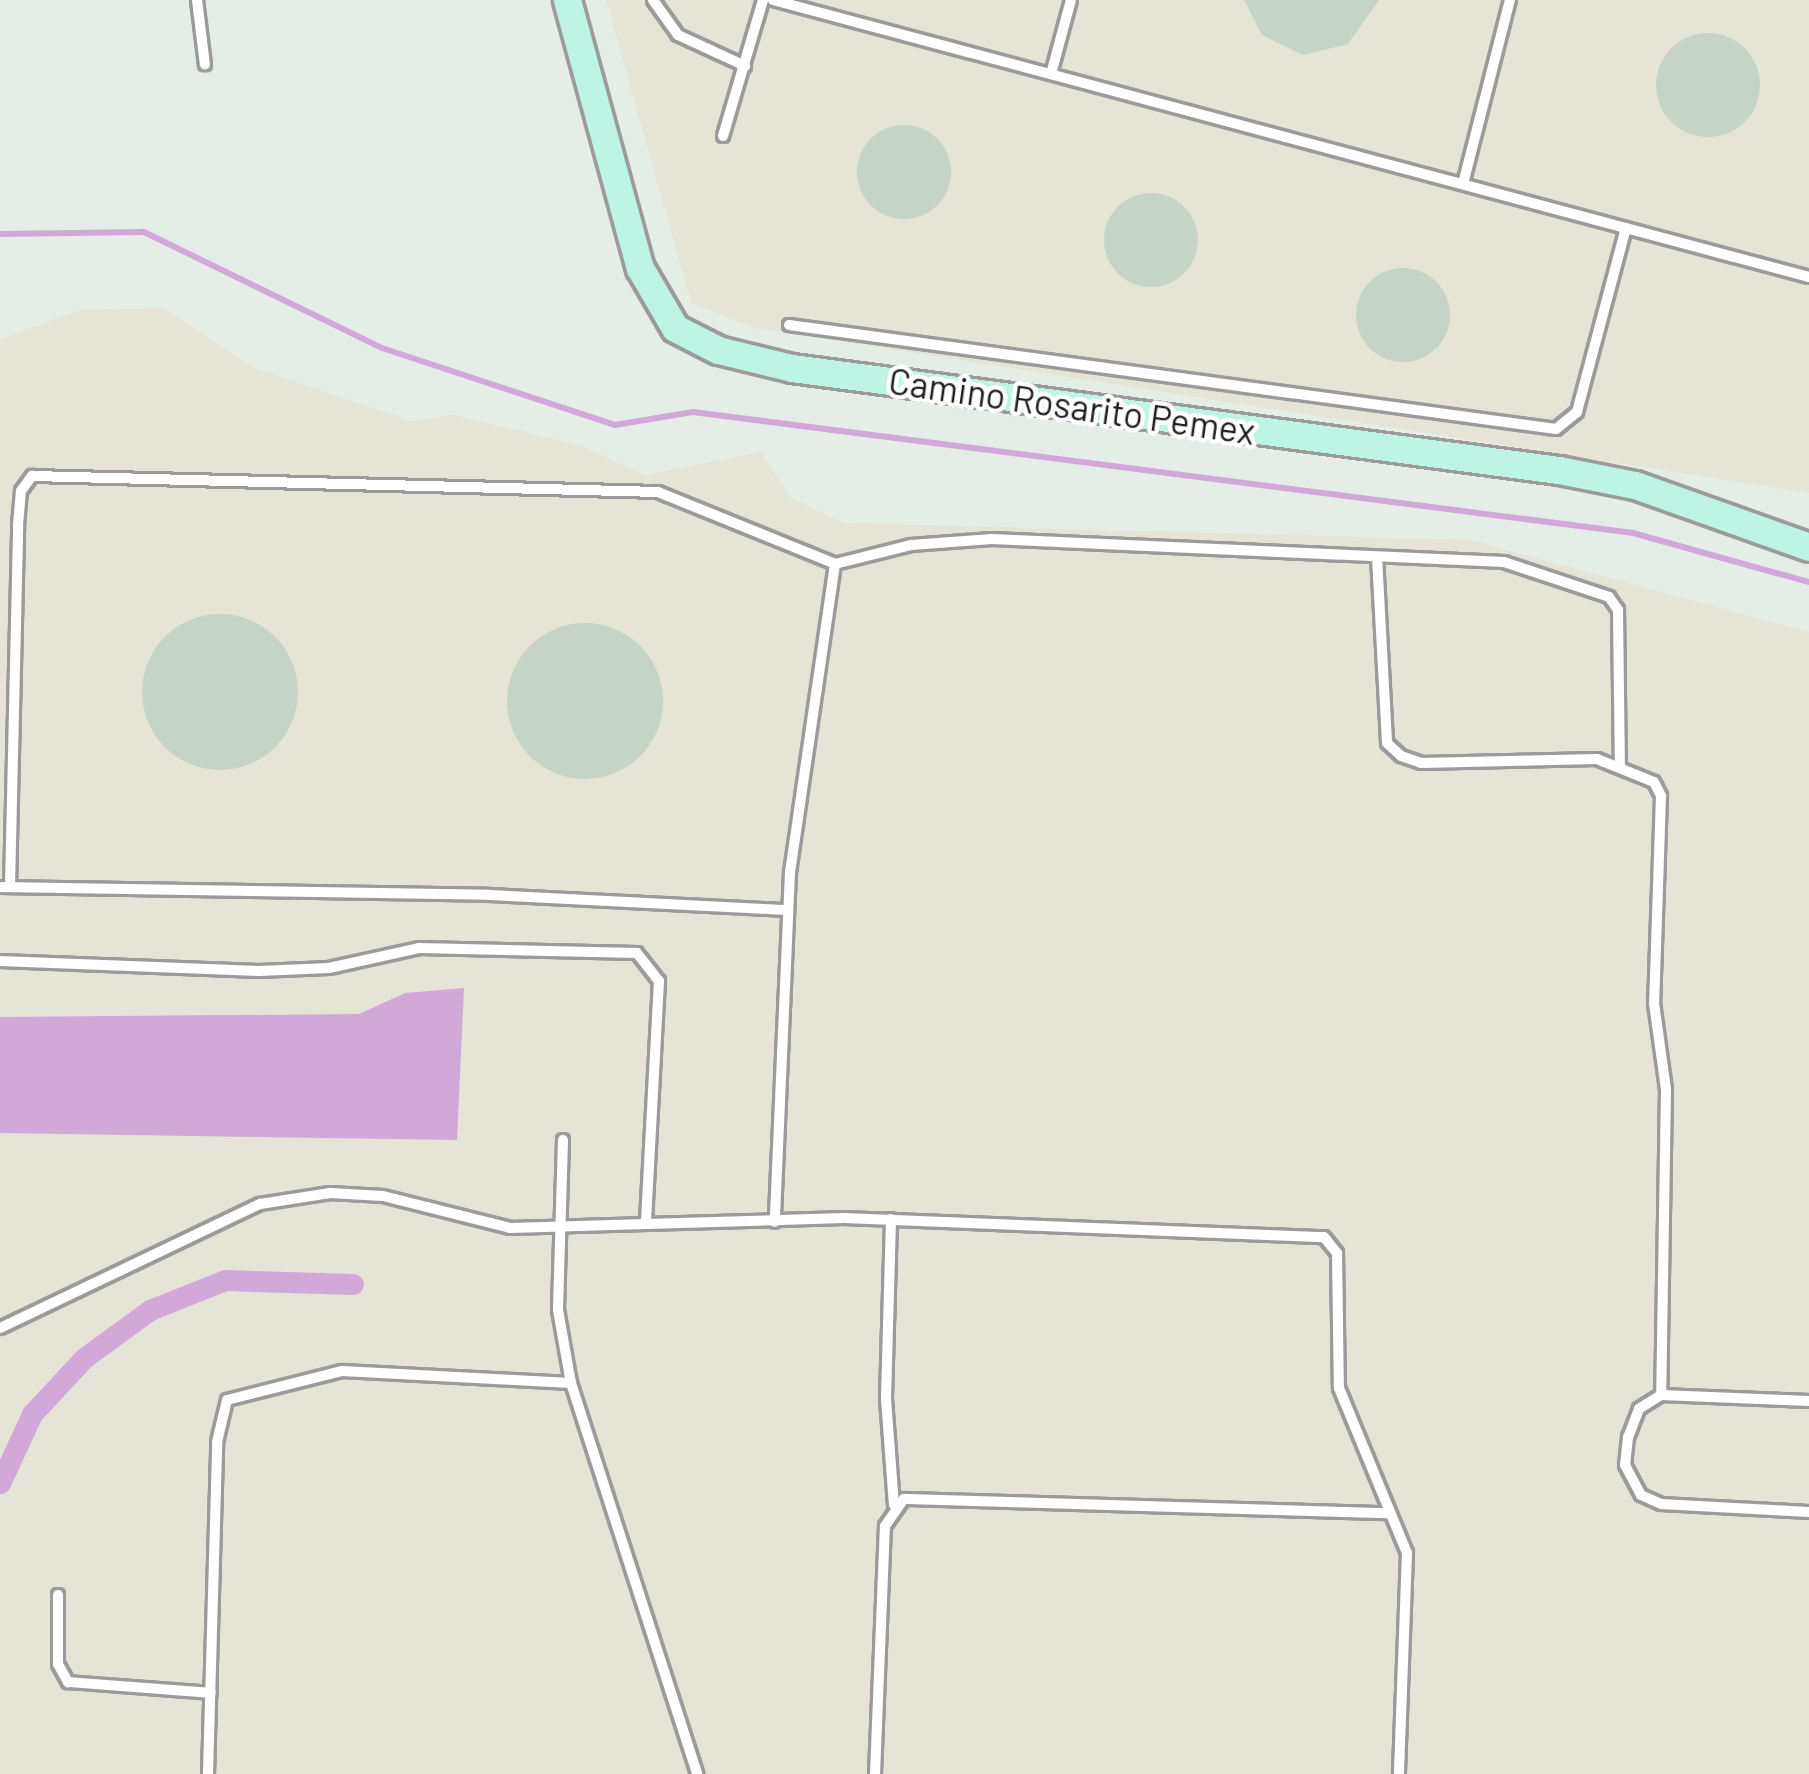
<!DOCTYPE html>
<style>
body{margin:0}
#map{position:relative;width:1809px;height:1774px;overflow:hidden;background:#e4eee7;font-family:Barlow,sans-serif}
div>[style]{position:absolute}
.industrial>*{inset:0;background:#e6e4d7}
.water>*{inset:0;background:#d2a8d8}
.stream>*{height:6px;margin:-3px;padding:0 3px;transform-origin:3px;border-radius:3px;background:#d2a8d8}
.canal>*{height:21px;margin:-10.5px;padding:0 10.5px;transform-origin:10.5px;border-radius:10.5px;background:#d2a8d8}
.building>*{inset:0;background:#c5d4c7}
.round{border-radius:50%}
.roads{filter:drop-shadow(3px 0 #9b9b9b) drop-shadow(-3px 0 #9b9b9b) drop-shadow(0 3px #9b9b9b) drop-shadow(0 -3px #9b9b9b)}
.lane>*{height:10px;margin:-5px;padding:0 5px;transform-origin:5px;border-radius:5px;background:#fff}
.secondary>*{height:27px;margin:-13.5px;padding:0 13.5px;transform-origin:13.5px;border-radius:13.5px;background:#bdf4e4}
span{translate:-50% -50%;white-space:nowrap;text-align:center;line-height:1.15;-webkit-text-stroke:9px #fff;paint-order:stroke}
.street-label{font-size:36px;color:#1e1e1e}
</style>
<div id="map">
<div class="industrial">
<i style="clip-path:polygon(606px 0,1809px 0,1809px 493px,755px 328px,691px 303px)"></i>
<i style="clip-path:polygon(164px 308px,252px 367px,411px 421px,454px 415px,579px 445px,645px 475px,761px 452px,791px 498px,844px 523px,1470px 540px,1809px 632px,1809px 1774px,0 1774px,0 339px,80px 310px)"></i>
</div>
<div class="water">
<i style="clip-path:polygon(464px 988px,457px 1140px,0 1133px,0 1017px,359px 1014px,405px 993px)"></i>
</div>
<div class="stream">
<i style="left:0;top:234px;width:144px;rotate:-0.8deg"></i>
<i style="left:144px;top:232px;width:265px;rotate:26deg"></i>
<i style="left:382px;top:348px;width:245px;rotate:18.3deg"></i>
<i style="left:615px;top:425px;width:79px;rotate:-9.5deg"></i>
<i style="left:693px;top:412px;width:948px;rotate:7.33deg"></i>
<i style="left:1633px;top:533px;width:183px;rotate:15.6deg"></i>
</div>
<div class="canal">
<i style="left:0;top:1483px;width:76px;rotate:-65.1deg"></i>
<i style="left:32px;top:1414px;width:76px;rotate:-47.1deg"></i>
<i style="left:84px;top:1358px;width:82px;rotate:-36deg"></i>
<i style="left:150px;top:1310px;width:81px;rotate:-21.8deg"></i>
<i style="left:225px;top:1280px;width:128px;rotate:1.8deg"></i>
</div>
<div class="building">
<i style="clip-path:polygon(1244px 0,1379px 0,1348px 44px,1303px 55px,1262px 35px)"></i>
<i class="round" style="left:1656px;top:33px;width:104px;height:104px"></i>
<i class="round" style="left:857px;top:125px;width:94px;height:94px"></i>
<i class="round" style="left:1104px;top:193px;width:94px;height:94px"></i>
<i class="round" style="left:1356px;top:268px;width:94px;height:94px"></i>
<i class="round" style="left:142px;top:614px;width:156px;height:156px"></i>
<i class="round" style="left:507px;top:623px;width:156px;height:156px"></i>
</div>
<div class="roads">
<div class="lane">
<i style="left:197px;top:0;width:65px;rotate:83deg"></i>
<i style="left:653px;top:0;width:43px;rotate:54.5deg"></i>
<i style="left:678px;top:35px;width:74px;rotate:24.8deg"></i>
<i style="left:773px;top:0;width:1072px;rotate:14.97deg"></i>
<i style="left:1051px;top:74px;width:77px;rotate:-74.9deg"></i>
<i style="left:723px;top:136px;width:142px;rotate:-73.6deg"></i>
<i style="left:1463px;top:184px;width:190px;rotate:-75.7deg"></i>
<i style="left:789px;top:325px;width:774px;rotate:7.72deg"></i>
<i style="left:1556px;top:429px;width:27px;rotate:-39deg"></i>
<i style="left:1577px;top:412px;width:190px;rotate:-75.1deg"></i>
<i style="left:1377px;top:557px;width:186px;rotate:86.9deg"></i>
<i style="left:1387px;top:743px;width:19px;rotate:43deg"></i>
<i style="left:1401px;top:756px;width:21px;rotate:19deg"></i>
<i style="left:1421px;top:763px;width:176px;rotate:-1.3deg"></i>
<i style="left:1597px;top:759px;width:61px;rotate:22deg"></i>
<i style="left:1654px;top:782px;width:16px;rotate:63deg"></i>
<i style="left:1661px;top:796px;width:207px;rotate:91.9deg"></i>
<i style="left:1654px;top:1003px;width:87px;rotate:82.1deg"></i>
<i style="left:1666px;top:1089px;width:306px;rotate:90.9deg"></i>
<i style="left:1661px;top:1395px;width:148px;rotate:2.3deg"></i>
<i style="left:835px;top:564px;width:78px;rotate:-14deg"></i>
<i style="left:911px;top:545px;width:81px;rotate:-4.2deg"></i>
<i style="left:992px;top:539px;width:513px;rotate:2.57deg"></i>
<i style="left:1504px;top:562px;width:111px;rotate:18.4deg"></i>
<i style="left:1609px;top:597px;width:16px;rotate:55deg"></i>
<i style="left:1618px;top:610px;width:156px;rotate:89.3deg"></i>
<i style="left:0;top:887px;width:489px;rotate:0.9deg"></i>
<i style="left:489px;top:895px;width:299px;rotate:2.9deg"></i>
<i style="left:10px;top:887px;width:362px;rotate:-88.7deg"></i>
<i style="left:18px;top:525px;width:34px;rotate:-85deg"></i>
<i style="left:21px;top:491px;width:19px;rotate:-54deg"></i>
<i style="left:32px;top:476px;width:626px;rotate:1.46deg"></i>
<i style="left:658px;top:492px;width:191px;rotate:22.1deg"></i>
<i style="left:835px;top:564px;width:311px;rotate:98.3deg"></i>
<i style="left:790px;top:872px;width:350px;rotate:92.5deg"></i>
<i style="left:0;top:961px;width:259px;rotate:2.2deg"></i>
<i style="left:259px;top:971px;width:70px;rotate:-2.5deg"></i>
<i style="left:329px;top:968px;width:92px;rotate:-12.5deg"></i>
<i style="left:419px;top:948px;width:218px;rotate:1.3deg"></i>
<i style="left:637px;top:953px;width:36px;rotate:52deg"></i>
<i style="left:659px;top:981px;width:242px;rotate:93.1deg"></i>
<i style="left:563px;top:1140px;width:170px;rotate:91.7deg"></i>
<i style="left:558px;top:1310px;width:74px;rotate:79.9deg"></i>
<i style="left:571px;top:1383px;width:411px;rotate:72.1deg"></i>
<i style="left:891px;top:1219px;width:180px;rotate:91.6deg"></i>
<i style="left:886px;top:1399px;width:106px;rotate:85.7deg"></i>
<i style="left:0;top:1328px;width:288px;rotate:-25.5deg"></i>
<i style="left:260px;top:1204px;width:71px;rotate:-8.9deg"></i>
<i style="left:330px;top:1193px;width:53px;rotate:3.2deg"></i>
<i style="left:383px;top:1196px;width:131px;rotate:14.1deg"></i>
<i style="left:510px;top:1228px;width:334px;rotate:-1.7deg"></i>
<i style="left:844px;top:1218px;width:480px;rotate:2.3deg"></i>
<i style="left:1324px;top:1237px;width:21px;rotate:51deg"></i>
<i style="left:1337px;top:1253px;width:135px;rotate:89.2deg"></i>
<i style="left:1339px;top:1388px;width:178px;rotate:67.6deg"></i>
<i style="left:1407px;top:1553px;width:221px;rotate:92.1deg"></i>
<i style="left:1661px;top:1395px;width:26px;rotate:148deg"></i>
<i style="left:1639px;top:1409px;width:30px;rotate:111deg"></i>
<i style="left:1628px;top:1437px;width:28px;rotate:96deg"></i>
<i style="left:1625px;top:1465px;width:34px;rotate:62deg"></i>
<i style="left:1641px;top:1495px;width:22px;rotate:24deg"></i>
<i style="left:1661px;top:1504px;width:148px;rotate:3.1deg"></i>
<i style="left:58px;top:1595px;width:69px;rotate:90deg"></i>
<i style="left:58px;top:1664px;width:21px;rotate:61deg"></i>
<i style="left:68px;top:1682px;width:143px;rotate:4.4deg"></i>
<i style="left:208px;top:1774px;width:332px;rotate:-88.4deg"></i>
<i style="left:217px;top:1442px;width:43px;rotate:-76.6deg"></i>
<i style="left:227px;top:1400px;width:119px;rotate:-14.2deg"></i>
<i style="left:342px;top:1371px;width:229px;rotate:3deg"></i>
<i style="left:875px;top:1774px;width:248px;rotate:-87.7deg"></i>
<i style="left:885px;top:1526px;width:33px;rotate:-55deg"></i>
<i style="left:904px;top:1499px;width:486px;rotate:1.7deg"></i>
</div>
<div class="secondary">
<i style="left:567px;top:0;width:278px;rotate:74.8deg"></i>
<i style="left:640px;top:268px;width:69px;rotate:59.7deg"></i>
<i style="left:675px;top:328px;width:48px;rotate:27.1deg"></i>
<i style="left:718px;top:350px;width:76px;rotate:13.7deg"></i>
<i style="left:792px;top:368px;width:774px;rotate:7.58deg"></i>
<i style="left:1559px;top:470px;width:77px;rotate:11.2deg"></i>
<i style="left:1635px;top:485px;width:185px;rotate:19.6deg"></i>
</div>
</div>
<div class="street-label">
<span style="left:1072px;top:405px;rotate:8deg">Camino Rosarito Pemex</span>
</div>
</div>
